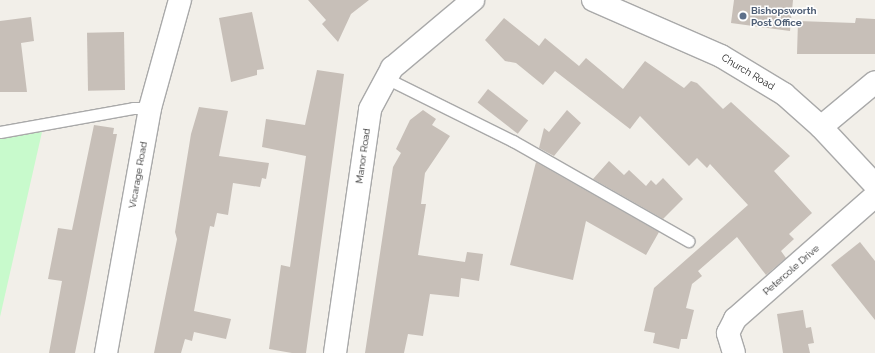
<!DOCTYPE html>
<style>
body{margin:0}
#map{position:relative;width:875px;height:353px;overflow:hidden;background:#f2efe9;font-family:Raleway,sans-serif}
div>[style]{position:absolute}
.park>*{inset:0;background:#c8facc}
.building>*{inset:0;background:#c7bfb8;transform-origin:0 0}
.roads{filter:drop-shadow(1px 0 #a9a9a9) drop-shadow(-1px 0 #a9a9a9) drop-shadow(0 1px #a9a9a9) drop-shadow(0 -1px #a9a9a9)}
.service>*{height:11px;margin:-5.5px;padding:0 5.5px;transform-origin:5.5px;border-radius:5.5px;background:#fff}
.minor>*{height:22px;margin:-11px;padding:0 11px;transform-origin:11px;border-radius:11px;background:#fff}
.tertiary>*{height:22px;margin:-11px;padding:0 11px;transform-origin:11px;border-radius:11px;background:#fff}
.dots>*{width:11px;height:11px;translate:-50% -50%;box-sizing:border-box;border:2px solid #fff;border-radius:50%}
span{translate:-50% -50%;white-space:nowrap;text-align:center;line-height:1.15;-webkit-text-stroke:3px #fff;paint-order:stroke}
.service-label{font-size:10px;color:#4e5e75;font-weight:700}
.left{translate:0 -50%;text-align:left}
.street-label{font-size:10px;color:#222}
</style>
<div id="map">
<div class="park">
<i style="clip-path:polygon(42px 132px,0 317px,0 135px)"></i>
</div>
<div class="building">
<i style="clip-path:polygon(308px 0,369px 0,351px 14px,338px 42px,322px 24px,326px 20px)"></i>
<i style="clip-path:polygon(734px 0,793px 0,790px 31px,731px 23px)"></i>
<i style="clip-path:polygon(252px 12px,264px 69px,257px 70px,257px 75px,231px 82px,219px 18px)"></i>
<i style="clip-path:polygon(31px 17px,34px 41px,21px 43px,27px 92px,0 92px,0 21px)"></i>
<i style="clip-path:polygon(504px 18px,539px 46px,545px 38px,579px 66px,586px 58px,623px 89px,645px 61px,684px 88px,691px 81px,697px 83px,723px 109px,731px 102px,790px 156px,774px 171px,812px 213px,789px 234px,794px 239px,781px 251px,786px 258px,766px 275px,737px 237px,698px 271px,702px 276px,692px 284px,686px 308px,694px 310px,687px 339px,681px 339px,679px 349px,653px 343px,655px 333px,644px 331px,654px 288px,748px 205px,710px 164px,707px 168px,697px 158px,689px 166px,640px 116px,630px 129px,555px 71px,543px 85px,516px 63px,505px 61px,485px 40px)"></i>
<i style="clip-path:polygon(856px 18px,875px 19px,875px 54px,797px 54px,798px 21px,855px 23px)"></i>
<i style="left:124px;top:32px;width:58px;height:37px;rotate:89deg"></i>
<i style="clip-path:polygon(317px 70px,344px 74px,306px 353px,292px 353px,269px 349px,281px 265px,290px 267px,306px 156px,262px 147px,266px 119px,305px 125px)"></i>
<i style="left:488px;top:89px;width:51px;height:17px;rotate:38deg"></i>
<i style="clip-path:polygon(199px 107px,228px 111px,219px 156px,269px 163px,266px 179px,262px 178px,260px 187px,233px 183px,228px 215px,217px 213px,214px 227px,210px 226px,194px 311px,231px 319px,226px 339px,194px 332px,192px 341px,185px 339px,181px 353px,154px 353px,177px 239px,175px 232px,191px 134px)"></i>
<i style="clip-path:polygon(423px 110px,436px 119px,432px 125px,450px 136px,425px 173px,421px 204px,426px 204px,418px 255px,465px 262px,467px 252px,483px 254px,479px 281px,461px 278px,459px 297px,430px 294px,423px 336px,408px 334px,404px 353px,365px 353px,393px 167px,401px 153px,396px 149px,410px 120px)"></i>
<i style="clip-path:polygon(567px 110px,581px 123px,554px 156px,539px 148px,544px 128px,549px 132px)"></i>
<i style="clip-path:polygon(94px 125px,114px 128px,113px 134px,117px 134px,86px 298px,75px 353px,49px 353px,62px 281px,48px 279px,58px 228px,72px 230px)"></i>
<i style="clip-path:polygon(609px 161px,624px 175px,629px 170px,646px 186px,651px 180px,656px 185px,663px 178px,683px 199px,663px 219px,593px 179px)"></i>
<i style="clip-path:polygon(536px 162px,659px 232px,646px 255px,586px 221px,573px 280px,510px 265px)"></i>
<i style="clip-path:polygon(860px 242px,875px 261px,875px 320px,831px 265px)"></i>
<i style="clip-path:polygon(803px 310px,806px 328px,811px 327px,814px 343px,808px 344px,810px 353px,783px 353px,777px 314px)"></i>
</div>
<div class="roads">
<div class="service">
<i style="left:386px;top:78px;width:142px;rotate:26.4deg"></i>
<i style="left:513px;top:141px;width:202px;rotate:29.7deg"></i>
<i style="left:0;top:132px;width:135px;rotate:-10.2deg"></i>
<i style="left:133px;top:108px;width:17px"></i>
</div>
<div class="minor">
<i style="left:821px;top:127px;width:79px;rotate:47deg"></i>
<i style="left:106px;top:353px;width:249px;rotate:-79.8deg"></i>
<i style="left:150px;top:108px;width:112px;rotate:-74.5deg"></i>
<i style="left:335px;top:353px;width:246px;rotate:-81.8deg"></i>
<i style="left:370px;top:109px;width:47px;rotate:-61.8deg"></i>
<i style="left:392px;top:68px;width:106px;rotate:-40deg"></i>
<i style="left:734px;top:353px;width:21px;rotate:-107deg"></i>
<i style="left:728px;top:333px;width:16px;rotate:-63deg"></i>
<i style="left:735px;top:319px;width:186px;rotate:-41.3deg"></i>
</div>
<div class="tertiary">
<i style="left:593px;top:0;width:140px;rotate:23.6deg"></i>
<i style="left:721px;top:56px;width:74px;rotate:31.1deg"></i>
<i style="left:784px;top:94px;width:50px;rotate:41.7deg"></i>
<i style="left:821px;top:127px;width:70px;rotate:-39.8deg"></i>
</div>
</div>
<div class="dots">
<i style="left:743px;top:16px;background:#5c6f8a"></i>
</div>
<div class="service-label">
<span class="left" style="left:751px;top:16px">Bishopsworth<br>Post Office</span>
</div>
<div class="street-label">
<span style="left:748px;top:72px;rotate:31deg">Church Road</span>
<span style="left:363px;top:156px;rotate:-82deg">Manor Road</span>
<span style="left:138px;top:175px;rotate:-80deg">Vicarage Road</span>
<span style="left:791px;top:270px;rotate:-41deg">Petercole Drive</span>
</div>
</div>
